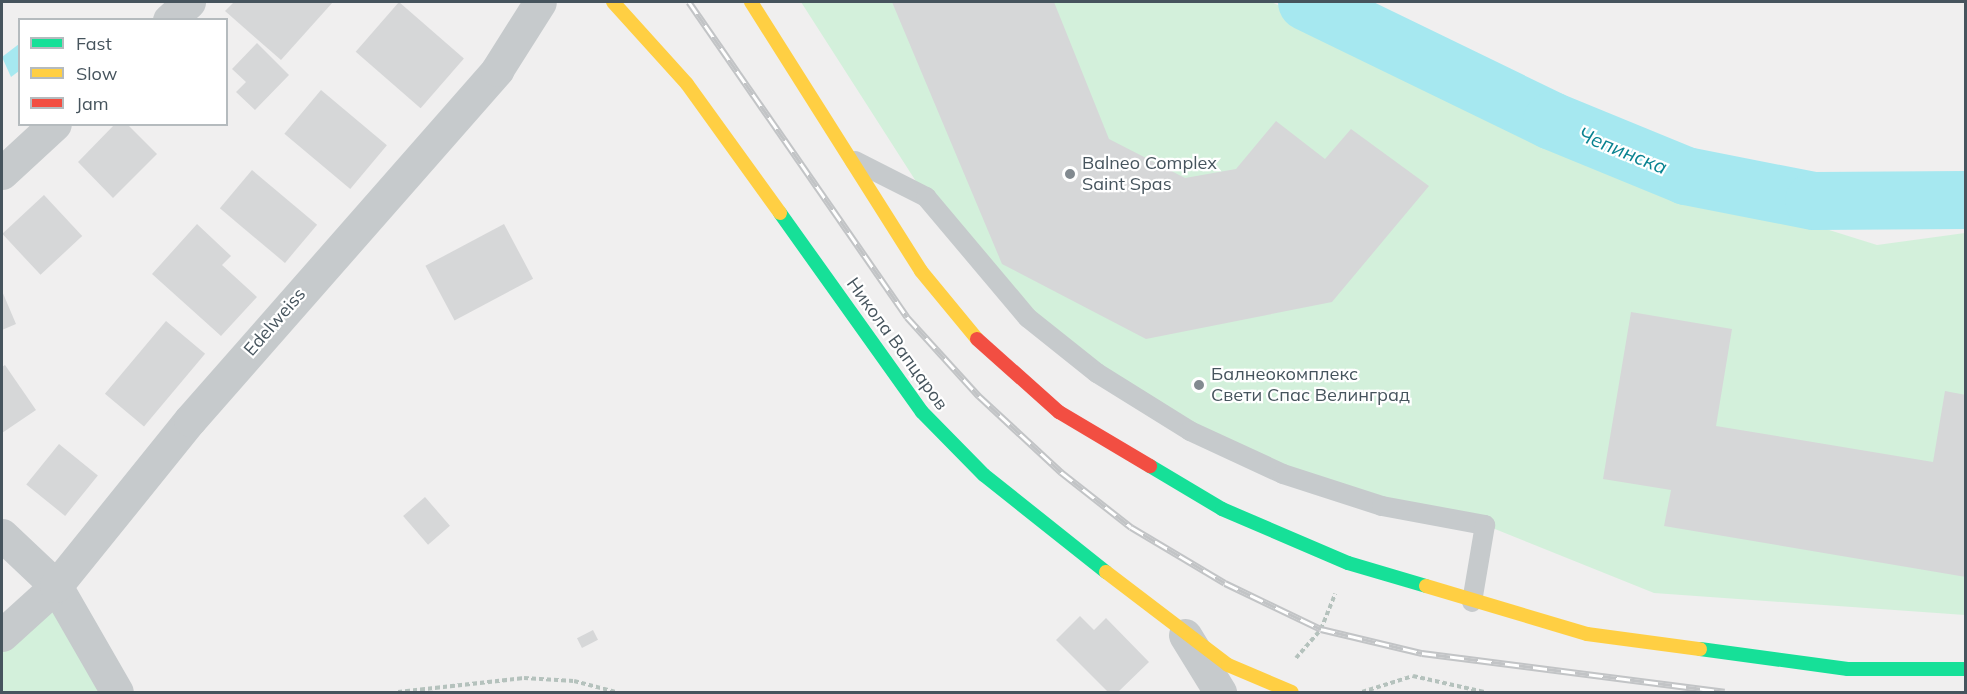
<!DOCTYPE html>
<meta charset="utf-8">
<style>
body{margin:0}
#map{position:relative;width:1967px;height:694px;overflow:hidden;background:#f0efef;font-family:Mulish,sans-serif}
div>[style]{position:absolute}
.green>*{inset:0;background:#d3f0db}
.water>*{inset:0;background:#a6e8f0}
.river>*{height:58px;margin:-29px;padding:0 29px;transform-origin:29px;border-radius:29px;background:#a6e8f0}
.building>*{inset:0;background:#d6d7d8;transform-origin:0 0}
.path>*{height:4px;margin-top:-2px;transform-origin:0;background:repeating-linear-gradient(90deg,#b5c2bd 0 4.5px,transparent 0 7.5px)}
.lane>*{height:20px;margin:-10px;padding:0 10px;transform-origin:10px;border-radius:10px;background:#c6cacc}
.street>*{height:33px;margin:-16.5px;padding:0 16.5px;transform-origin:16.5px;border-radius:16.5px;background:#c6cacc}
.fast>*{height:14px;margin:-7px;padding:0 7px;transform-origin:7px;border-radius:7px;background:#16e098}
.slow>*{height:14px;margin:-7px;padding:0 7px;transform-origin:7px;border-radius:7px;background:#ffcf43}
.jam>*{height:14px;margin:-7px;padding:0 7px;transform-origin:7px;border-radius:7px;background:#f24e42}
.rail>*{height:7px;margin-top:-3.5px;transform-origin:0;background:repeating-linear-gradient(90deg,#fff 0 14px,#c2c4c6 0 28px);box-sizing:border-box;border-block:2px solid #c2c4c6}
.dots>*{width:16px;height:16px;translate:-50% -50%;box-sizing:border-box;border:3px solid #fff;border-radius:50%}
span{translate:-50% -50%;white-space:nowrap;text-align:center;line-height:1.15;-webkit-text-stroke:4.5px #fff;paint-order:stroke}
.poi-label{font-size:18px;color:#46545d}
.left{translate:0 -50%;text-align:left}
.street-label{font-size:18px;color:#46545d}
.water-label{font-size:20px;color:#088290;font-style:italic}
.frame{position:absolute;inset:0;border:3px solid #46545d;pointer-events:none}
.legend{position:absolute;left:18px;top:18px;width:210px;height:108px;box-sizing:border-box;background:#fff;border:2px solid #b5bbbe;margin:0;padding:8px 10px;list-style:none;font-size:18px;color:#46545d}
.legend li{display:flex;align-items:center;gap:12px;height:30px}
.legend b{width:30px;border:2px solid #b5bbbe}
</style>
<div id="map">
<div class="green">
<i style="clip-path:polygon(801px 2px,1271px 2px,1429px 69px,1547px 131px,1689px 186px,1877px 245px,1965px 233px,1965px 615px,1654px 593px,1485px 525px,1382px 506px,1190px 431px,1028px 318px,926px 197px)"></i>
<i style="clip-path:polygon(53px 604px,103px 692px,2px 692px,2px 645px)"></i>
</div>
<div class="water">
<i style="clip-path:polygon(19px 44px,19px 71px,11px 77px,2px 57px)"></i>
</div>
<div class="river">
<i style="left:1307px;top:2px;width:272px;rotate:25.9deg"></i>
<i style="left:1552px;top:121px;width:145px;rotate:22.3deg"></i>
<i style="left:1686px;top:176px;width:130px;rotate:11.1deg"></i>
<i style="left:1814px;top:201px;width:152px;rotate:-0.4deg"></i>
</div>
<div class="building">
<i style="clip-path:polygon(234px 2px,333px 2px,281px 60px,225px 11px)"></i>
<i style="left:399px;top:2px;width:86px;height:66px;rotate:41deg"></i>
<i style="clip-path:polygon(892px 2px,1054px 2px,1109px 139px,1185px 178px,1236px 169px,1276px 121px,1325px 159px,1351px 129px,1429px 186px,1332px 302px,1146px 339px,1002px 264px)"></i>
<i style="clip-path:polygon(257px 43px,289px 75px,255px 110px,236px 92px,246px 82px,232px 69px)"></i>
<i style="left:321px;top:90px;width:86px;height:57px;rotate:40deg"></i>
<i style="clip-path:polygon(115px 124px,127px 124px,157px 154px,113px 198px,78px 162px)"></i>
<i style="left:252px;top:170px;width:85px;height:50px;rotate:40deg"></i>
<i style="left:44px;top:195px;width:56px;height:57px;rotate:47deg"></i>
<i style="clip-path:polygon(197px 224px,231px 256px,222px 265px,257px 297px,221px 336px,152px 274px)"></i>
<i style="left:504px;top:224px;width:62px;height:89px;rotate:62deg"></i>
<i style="clip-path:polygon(2px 291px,16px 324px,2px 330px)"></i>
<i style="clip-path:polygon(1631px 312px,1732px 329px,1716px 426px,1933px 462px,1945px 391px,1966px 395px,1966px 577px,1664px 526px,1671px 490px,1603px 479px)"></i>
<i style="left:166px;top:321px;width:51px;height:95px;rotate:40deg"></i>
<i style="clip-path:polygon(5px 365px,36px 410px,2px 433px,2px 367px)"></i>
<i style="left:59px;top:444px;width:50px;height:52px;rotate:39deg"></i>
<i style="left:425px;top:497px;width:38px;height:29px;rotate:49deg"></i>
<i style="clip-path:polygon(1080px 616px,1094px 630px,1106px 618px,1149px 662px,1118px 692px,1108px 692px,1056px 640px)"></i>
<i style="left:593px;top:630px;width:11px;height:18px;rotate:63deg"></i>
</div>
<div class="path">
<i style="left:1296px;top:658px;width:38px;rotate:-49deg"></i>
<i style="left:1321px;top:629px;width:38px;rotate:-68deg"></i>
<i style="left:398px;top:692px;width:127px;rotate:-6.3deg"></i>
<i style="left:524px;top:678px;width:50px;rotate:3.4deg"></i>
<i style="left:574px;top:681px;width:43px;rotate:14.7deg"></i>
<i style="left:1362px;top:692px;width:53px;rotate:-17.4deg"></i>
<i style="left:1413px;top:676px;width:73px;rotate:12.7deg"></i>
</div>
<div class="lane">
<i style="left:855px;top:161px;width:80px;rotate:26.9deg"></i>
<i style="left:926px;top:197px;width:158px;rotate:49.9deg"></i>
<i style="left:1028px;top:318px;width:88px;rotate:38.6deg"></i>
<i style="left:1097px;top:373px;width:110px;rotate:31.9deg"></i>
<i style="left:1190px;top:431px;width:102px;rotate:24.8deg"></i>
<i style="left:1283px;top:474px;width:104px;rotate:17.9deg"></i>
<i style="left:1382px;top:506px;width:105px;rotate:10.5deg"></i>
<i style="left:1485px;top:525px;width:78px;rotate:99.6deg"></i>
</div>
<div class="street">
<i style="left:169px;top:20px;width:27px;rotate:-42deg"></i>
<i style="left:2px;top:173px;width:72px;rotate:-42.8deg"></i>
<i style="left:2px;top:535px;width:74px;rotate:43.4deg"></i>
<i style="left:56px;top:586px;width:122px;rotate:60.1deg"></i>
<i style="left:2px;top:635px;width:73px;rotate:-42.2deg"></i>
<i style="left:56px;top:586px;width:213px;rotate:-51.1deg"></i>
<i style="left:190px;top:420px;width:466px;rotate:-48.7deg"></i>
<i style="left:497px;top:70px;width:80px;rotate:-57.7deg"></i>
<i style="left:1185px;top:635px;width:67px;rotate:58.4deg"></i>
</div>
<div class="fast">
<i style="left:780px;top:213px;width:244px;rotate:54.5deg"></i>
<i style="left:922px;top:412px;width:88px;rotate:45.5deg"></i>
<i style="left:984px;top:475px;width:156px;rotate:38.5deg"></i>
<i style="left:1150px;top:466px;width:84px;rotate:30.8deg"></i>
<i style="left:1222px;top:509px;width:137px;rotate:23.2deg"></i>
<i style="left:1348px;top:563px;width:81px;rotate:16.4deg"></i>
<i style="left:1700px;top:649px;width:149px;rotate:7.7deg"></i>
<i style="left:1848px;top:669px;width:118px"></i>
</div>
<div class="slow">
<i style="left:613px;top:2px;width:110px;rotate:47.9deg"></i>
<i style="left:687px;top:84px;width:159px;rotate:54.2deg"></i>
<i style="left:751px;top:2px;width:318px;rotate:57.7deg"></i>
<i style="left:921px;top:271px;width:88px;rotate:50.5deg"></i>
<i style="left:1106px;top:572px;width:153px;rotate:37.3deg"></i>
<i style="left:1228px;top:665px;width:69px;rotate:22.9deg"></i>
<i style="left:1426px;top:586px;width:168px;rotate:16.6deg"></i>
<i style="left:1587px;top:634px;width:114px;rotate:7.6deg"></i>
</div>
<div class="jam">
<i style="left:977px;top:339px;width:110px;rotate:41.7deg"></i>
<i style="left:1059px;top:412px;width:106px;rotate:30.7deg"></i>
</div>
<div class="rail">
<i style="left:689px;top:2px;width:383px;rotate:55.3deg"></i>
<i style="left:907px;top:317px;width:107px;rotate:47.7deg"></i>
<i style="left:979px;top:396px;width:112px;rotate:42.8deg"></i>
<i style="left:1061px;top:472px;width:89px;rotate:38.2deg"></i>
<i style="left:1131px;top:527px;width:109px;rotate:30.8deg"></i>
<i style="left:1225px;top:583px;width:106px;rotate:25.6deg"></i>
<i style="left:1321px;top:629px;width:104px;rotate:13.4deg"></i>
<i style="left:1422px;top:653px;width:305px;rotate:7.3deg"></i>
</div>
<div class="dots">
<i style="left:1070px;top:174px;background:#828a90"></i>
<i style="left:1199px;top:385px;background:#828a90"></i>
</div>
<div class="poi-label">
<span class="left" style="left:1082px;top:174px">Balneo Complex<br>Saint Spas</span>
<span class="left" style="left:1211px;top:385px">Балнеокомплекс<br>Свети Спас Велинград</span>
</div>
<div class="street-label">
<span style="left:275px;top:322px;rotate:-49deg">Edelweiss</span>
<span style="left:897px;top:344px;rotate:54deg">Никола Вапцаров</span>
</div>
<div class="water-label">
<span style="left:1623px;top:150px;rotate:22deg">Чепинска</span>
</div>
<div class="frame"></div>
<ul class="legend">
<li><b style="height:8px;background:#16e098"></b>Fast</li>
<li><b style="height:8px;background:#ffcf43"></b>Slow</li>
<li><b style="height:8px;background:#f24e42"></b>Jam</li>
</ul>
</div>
